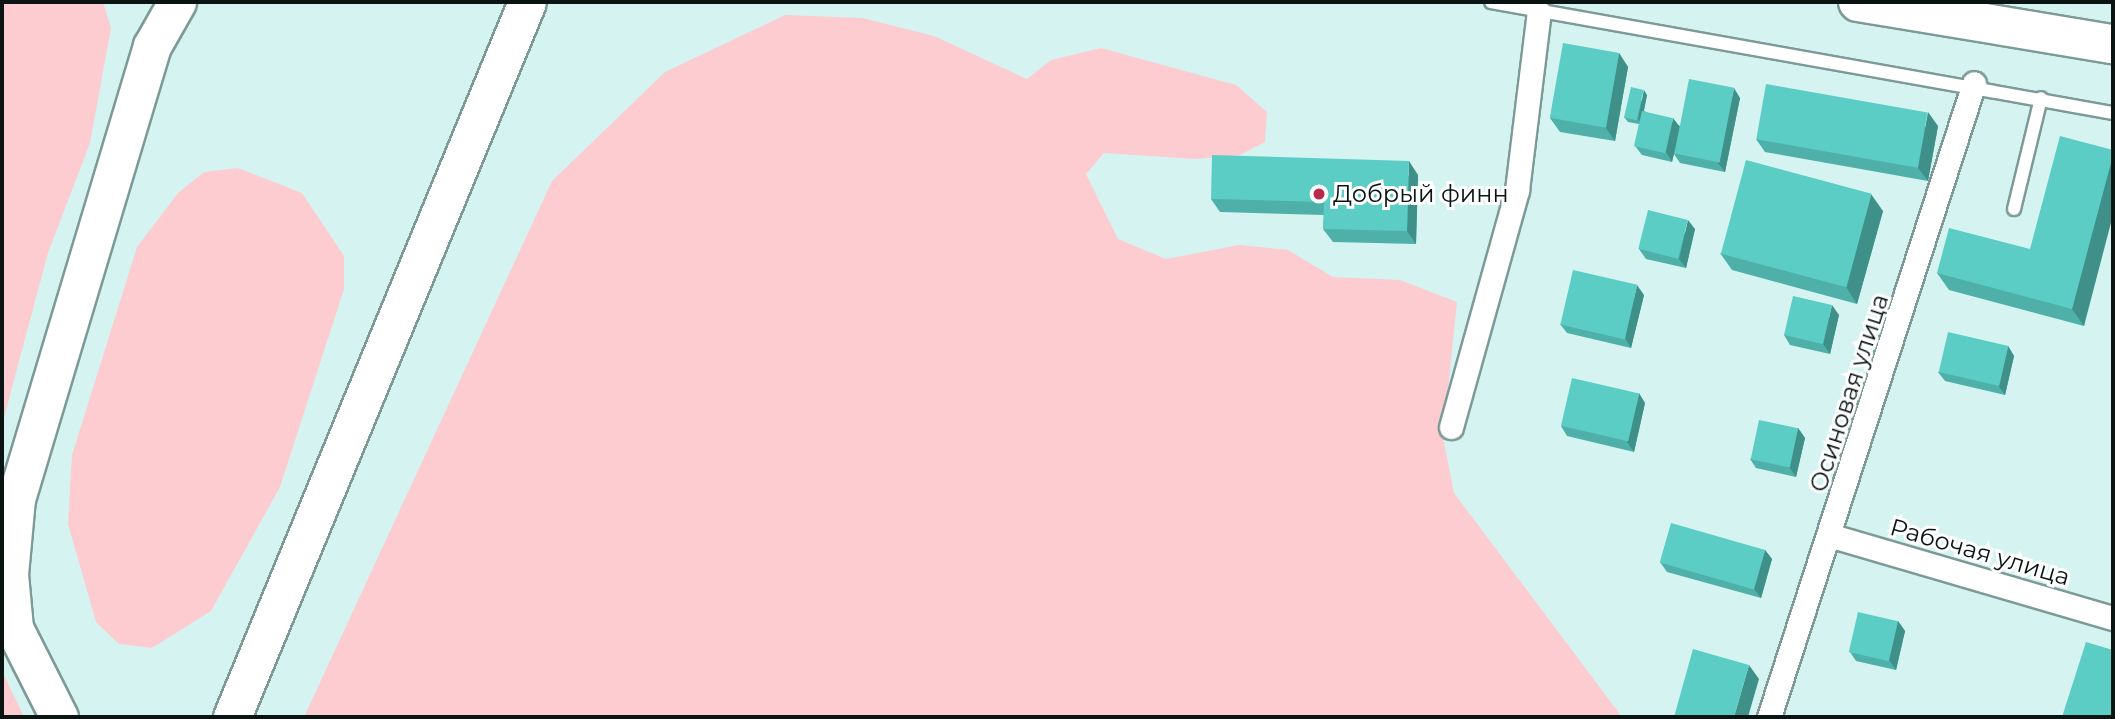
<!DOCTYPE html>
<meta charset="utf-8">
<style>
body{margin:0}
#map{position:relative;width:2115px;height:719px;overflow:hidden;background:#d5f4f1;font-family:Montserrat,sans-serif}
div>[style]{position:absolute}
.green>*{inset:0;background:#fcccd1}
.roads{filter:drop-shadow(2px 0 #7d9a97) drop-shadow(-2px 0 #7d9a97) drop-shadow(0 2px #7d9a97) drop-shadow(0 -2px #7d9a97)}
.lane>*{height:12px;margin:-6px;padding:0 6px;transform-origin:6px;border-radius:6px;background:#fff}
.street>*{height:23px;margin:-11.5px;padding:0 11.5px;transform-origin:11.5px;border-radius:11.5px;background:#fff}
.primary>*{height:37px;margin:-18.5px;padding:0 18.5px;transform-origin:18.5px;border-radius:18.5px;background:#fff}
.highway>*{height:38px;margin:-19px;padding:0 19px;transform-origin:19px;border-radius:19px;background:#fff}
.wall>*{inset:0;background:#4eb0a9}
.shaded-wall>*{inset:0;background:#40908a}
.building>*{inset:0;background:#5bcdc5;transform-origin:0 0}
.dots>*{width:19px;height:19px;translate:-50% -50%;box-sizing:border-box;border:4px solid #fff;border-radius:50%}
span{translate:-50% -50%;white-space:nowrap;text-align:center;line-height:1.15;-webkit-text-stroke:6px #fff;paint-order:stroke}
.poi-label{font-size:24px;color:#091413}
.left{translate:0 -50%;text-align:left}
.street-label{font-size:24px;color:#091413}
.frame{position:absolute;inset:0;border:4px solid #091413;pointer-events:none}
</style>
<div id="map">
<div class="green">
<i style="clip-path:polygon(2px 2px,103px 2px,111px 28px,90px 143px,48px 253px,2px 425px)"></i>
<i style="clip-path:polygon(785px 15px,862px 18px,934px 36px,1027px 79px,1051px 60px,1101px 48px,1236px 85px,1267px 112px,1265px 142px,1240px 155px,1195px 159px,1104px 153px,1086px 174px,1118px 239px,1166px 259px,1239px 245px,1288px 250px,1333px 277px,1400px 280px,1457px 302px,1443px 437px,1454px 493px,1622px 717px,304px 717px,552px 181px,665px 72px)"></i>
<i style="clip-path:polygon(238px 168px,302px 193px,344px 256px,344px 289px,280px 487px,211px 611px,152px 648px,119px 644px,96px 622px,68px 524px,72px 455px,137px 247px,178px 193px,204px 172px)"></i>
<i style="clip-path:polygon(2px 671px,24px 717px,2px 717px)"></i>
</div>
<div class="roads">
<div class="lane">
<i style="left:1491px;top:2px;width:632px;rotate:10.12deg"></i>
<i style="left:2014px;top:209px;width:114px;rotate:-76.3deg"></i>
</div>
<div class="street">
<i style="left:1451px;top:427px;width:246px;rotate:-74.4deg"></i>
<i style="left:1517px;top:190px;width:179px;rotate:-83deg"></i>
<i style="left:1832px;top:536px;width:293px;rotate:16.3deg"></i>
<i style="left:1769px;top:717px;width:666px;rotate:-72.08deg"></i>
</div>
<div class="primary">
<i style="left:59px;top:717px;width:100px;rotate:-116.8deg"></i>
<i style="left:14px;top:628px;width:54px;rotate:-95.3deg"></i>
<i style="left:9px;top:574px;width:75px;rotate:-84.7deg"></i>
<i style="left:16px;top:499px;width:473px;rotate:-73.3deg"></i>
<i style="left:152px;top:46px;width:51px;rotate:-60.4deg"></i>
<i style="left:232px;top:717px;width:773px;rotate:-67.58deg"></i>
</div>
<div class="highway">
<i style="left:1858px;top:2px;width:258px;rotate:9.4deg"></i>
</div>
</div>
<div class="wall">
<i style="clip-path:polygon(1619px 53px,1628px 67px,1615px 141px,1560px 132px,1550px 118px)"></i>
<i style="clip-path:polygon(1647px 95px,1644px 111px,1679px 126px,1740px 98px,1725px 172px,1680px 163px,1674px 154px,1672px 162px,1642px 155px,1635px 146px,1639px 124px,1628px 122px,1624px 117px)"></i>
<i style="clip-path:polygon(1938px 126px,1928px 181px,1765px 152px,1756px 139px)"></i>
<i style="clip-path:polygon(2113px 150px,2084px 326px,1949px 290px,1937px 273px,2030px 249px)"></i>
<i style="clip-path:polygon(1418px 175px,1416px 244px,1333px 242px,1323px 229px,1324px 215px,1220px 212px,1211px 199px)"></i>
<i style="clip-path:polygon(1883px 211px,1857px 304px,1732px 270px,1720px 253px)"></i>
<i style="clip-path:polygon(1695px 229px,1686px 268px,1646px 259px,1639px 249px)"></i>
<i style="clip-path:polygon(1644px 295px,1631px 348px,1567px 333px,1560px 324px)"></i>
<i style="clip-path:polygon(1839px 315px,1830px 354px,1790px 345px,1784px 335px)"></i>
<i style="clip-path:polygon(2008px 346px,2014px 356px,2005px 395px,1945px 381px,1938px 372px)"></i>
<i style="clip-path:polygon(1645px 403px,1634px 452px,1567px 436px,1561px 426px)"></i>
<i style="clip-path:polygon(1798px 428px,1805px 438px,1796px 477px,1756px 468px,1750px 459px)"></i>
<i style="clip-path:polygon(1765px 550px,1772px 559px,1761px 598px,1667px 572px,1660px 562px)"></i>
<i style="clip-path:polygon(1898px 621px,1905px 631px,1896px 670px,1856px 661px,1850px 652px)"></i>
</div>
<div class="shaded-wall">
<i style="clip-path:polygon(1619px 53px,1628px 67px,1615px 141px,1606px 128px)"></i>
<i style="clip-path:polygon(1734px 88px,1740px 98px,1725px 172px,1718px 163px)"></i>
<i style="clip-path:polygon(1644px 90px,1647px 95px,1641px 124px,1638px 119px)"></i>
<i style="clip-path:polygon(1928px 112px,1938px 126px,1928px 181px,1918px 168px)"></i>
<i style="clip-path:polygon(1673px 118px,1680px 127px,1672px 162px,1666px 152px)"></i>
<i style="clip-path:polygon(2113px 155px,2113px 215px,2084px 326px,2072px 309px)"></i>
<i style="clip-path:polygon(1409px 161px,1418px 175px,1416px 244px,1407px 231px)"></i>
<i style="clip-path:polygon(1871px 194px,1883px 211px,1857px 304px,1846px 287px)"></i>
<i style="clip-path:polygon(1688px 220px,1695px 229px,1686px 268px,1679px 259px)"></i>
<i style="clip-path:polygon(1637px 285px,1644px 295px,1631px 348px,1625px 338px)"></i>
<i style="clip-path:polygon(1832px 305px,1839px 315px,1830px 354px,1823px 344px)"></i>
<i style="clip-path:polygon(2008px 346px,2014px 356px,2005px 395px,1998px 385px)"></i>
<i style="clip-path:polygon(1639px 393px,1645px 403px,1634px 452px,1627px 442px)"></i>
<i style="clip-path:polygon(1798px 428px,1805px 438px,1796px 477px,1789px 467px)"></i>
<i style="clip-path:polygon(1765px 550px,1772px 559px,1761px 598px,1754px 589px)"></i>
<i style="clip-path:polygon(1898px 621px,1905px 631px,1896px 670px,1889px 660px)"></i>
<i style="clip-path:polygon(1749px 665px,1759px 679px,1748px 717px,1734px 717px)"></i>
</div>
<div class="building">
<i style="left:1563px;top:43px;width:57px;height:76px;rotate:10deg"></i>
<i style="left:1689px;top:79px;width:46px;height:76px;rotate:11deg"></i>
<i style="left:1766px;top:84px;width:164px;height:56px;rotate:10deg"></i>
<i style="left:1631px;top:87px;width:13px;height:31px;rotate:13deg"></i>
<i style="left:1642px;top:111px;width:32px;height:36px;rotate:13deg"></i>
<i style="clip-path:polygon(2060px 136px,2113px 150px,2113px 155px,2072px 309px,1937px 273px,1949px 228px,2030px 249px)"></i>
<i style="clip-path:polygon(1212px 155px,1409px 161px,1407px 231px,1323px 229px,1324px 202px,1211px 199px)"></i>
<i style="left:1746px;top:160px;width:130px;height:97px;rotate:15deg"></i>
<i style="left:1648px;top:210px;width:41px;height:40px;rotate:14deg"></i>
<i style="left:1573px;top:270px;width:66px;height:56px;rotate:13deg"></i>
<i style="left:1793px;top:296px;width:40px;height:40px;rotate:13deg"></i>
<i style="left:1948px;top:332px;width:62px;height:41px;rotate:13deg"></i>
<i style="left:1572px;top:378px;width:69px;height:49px;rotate:13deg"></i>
<i style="left:1759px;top:420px;width:40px;height:40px;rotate:12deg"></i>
<i style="left:1671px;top:523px;width:98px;height:41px;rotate:16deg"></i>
<i style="left:1858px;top:612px;width:41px;height:41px;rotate:13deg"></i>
<i style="clip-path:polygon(2086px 642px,2113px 650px,2113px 717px,2062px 717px)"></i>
<i style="clip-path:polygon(1693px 649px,1749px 665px,1734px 717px,1674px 717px)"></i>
</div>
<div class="dots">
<i style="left:1319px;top:194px;background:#b9284f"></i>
</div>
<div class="poi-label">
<span class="left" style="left:1333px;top:194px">Добрый финн</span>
</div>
<div class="street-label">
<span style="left:1849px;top:393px;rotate:-72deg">Осиновая улица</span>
<span style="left:1980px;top:552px;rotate:16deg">Рабочая улица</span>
</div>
<div class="frame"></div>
</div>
